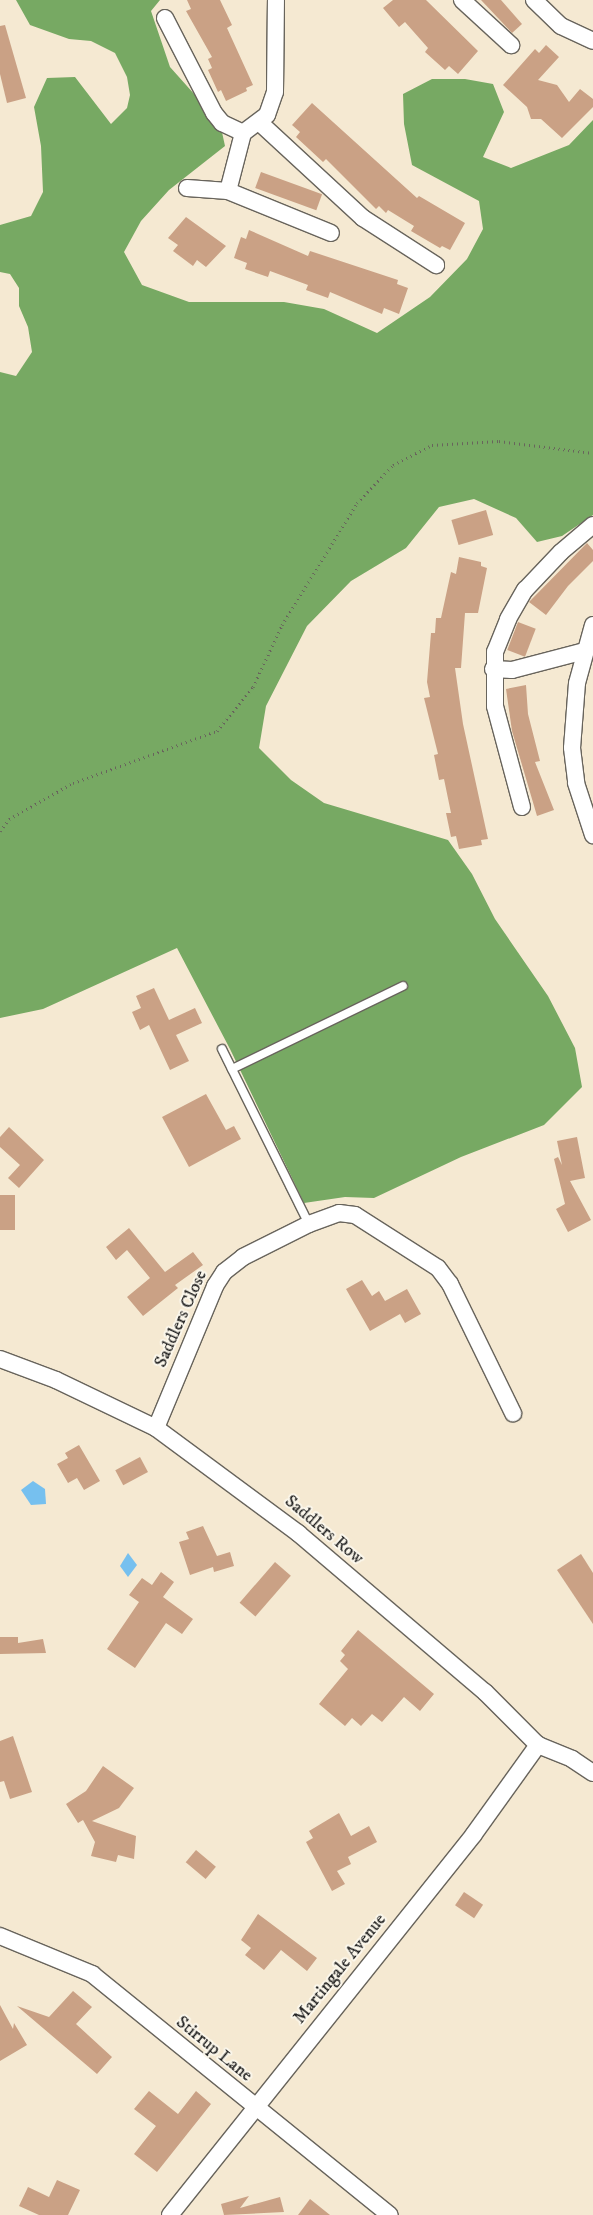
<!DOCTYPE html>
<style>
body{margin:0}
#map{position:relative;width:593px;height:2215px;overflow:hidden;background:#f5e9d2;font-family:"IM FELL DW Pica",serif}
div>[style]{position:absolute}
.forest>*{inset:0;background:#77a963}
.water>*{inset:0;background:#76c0ef}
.building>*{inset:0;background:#caa185;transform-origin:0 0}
.path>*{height:3px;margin-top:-1.5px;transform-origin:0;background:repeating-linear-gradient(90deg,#68645c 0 1px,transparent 0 5px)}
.roads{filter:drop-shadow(1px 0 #68645c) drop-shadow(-1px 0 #68645c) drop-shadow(0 1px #68645c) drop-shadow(0 -1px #68645c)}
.service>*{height:8px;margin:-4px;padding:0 4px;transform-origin:4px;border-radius:4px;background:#fff}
.minor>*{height:16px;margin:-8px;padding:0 8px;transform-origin:8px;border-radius:8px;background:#fff}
span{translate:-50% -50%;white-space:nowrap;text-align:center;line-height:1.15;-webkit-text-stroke:4px #fbf7ec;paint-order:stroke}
.street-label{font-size:18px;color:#1c1c1c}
</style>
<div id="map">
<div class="forest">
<i style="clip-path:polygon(16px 0,160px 0,151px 11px,170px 67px,220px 123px,225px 146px,169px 190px,141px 221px,124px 252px,142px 285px,189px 302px,284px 302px,324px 309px,377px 333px,430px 297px,467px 259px,483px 229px,479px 201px,412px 165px,404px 124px,403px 94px,432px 79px,465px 79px,493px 84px,504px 112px,483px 157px,511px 168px,569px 145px,593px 120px,593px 515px,562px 536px,537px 542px,516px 518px,474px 499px,439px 507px,406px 548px,351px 581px,307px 626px,266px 706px,259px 748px,291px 780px,324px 803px,448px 840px,472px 874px,495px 919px,548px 996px,575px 1048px,582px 1087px,544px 1125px,461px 1157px,374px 1198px,345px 1197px,304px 1203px,230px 1049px,177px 948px,43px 1009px,0 1018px,0 372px,16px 376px,32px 352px,28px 327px,19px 306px,19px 288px,10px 274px,0 272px,0 225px,31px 216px,43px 192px,41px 146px,34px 107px,47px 78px,75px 77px,111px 124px,127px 108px,130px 95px,127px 77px,115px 53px,91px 41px,69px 39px,30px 25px)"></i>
</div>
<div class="water">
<i style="clip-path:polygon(33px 1481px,45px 1489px,46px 1504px,31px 1505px,21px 1490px)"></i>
<i style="clip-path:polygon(128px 1553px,137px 1565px,128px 1577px,120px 1566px)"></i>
</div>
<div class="building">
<i style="clip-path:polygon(187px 0,220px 0,232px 25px,227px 28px,253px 85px,246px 88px,247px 91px,226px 101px,221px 90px,218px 92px,208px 70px,212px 68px,208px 59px,212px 57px,186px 11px,191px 9px)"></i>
<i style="clip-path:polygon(393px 0,426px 0,478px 51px,458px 74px,449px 66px,445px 70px,425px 52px,428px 48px,405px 22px,399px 27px,383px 8px)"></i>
<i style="clip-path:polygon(481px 0,501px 0,522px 24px,512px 33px)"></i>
<i style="clip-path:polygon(5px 25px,26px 98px,7px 103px,0 74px,0 26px)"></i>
<i style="clip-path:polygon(546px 45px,559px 57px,538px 80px,557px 85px,569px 102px,580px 89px,593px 99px,593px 107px,562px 138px,541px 119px,531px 119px,527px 107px,503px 85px,535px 49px,539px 53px)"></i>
<i style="clip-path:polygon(312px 103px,417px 198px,419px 196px,465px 223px,450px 250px,442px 246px,440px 248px,411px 231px,414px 226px,388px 210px,386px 213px,379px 206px,376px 209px,326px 159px,323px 162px,296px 137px,300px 132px,292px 125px)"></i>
<i style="left:261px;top:172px;width:65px;height:17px;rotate:20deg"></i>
<i style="clip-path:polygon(186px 217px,226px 246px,206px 267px,197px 260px,193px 266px,173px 251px,178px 245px,168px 238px)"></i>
<i style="clip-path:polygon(249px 230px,308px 256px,310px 251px,398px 280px,397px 284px,408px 288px,399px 314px,384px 308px,382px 314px,330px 292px,328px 298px,306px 290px,308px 285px,270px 271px,268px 277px,245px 269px,247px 263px,234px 258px,241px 237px,246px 239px)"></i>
<i style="left:486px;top:510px;width:26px;height:36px;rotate:74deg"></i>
<i style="clip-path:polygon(587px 543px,593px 550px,593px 561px,568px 586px,546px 615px,529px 602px)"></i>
<i style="clip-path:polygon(459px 557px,481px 562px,481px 566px,487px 568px,478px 613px,465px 613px,461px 668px,455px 668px,463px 724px,488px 839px,481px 840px,482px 845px,459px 849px,456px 836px,451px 837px,446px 813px,451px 813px,444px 779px,439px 780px,434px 755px,438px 754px,424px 698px,430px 697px,427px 682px,431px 633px,435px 633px,436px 618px,441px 618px,451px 572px,456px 574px)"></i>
<i style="left:518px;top:622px;width:19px;height:30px;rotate:21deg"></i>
<i style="clip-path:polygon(526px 685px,528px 714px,540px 761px,535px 762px,554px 810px,537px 816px,512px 731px,506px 689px)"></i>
<i style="clip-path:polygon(154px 988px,169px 1020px,195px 1008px,202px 1023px,176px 1035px,189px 1061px,170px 1070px,149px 1025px,140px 1030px,132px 1012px,141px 1008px,136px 996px)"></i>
<i style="clip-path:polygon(206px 1094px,226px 1130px,234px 1126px,241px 1139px,189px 1167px,162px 1117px)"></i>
<i style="clip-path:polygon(9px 1127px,44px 1160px,19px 1188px,8px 1178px,20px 1165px,0 1147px,0 1137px)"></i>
<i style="clip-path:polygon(577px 1137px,585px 1178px,570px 1181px,591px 1220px,568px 1232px,556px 1209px,565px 1204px,554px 1159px,558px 1157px,562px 1165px,557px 1141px)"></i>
<i style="left:0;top:1195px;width:15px;height:35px"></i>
<i style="clip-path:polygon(129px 1228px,165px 1272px,193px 1252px,203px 1265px,175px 1285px,178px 1288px,143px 1316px,127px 1297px,150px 1278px,127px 1250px,116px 1260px,106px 1247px)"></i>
<i style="clip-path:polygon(362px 1280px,372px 1296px,379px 1291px,385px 1301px,407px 1289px,421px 1314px,405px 1323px,400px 1314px,370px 1331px,346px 1289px)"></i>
<i style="clip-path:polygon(79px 1445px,100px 1481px,84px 1490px,77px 1478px,68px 1483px,57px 1464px,68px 1458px,65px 1453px)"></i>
<i style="left:140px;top:1457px;width:17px;height:28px;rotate:62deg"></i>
<i style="clip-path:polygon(203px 1526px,217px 1556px,230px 1552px,234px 1566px,214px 1572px,213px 1567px,190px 1575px,179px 1542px,189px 1539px,186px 1532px)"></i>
<i style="clip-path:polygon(581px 1554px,593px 1573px,593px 1624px,557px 1570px)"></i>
<i style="left:275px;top:1562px;width:21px;height:54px;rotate:41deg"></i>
<i style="clip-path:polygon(161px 1572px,174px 1582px,163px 1597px,193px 1619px,182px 1634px,166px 1623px,135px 1668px,107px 1649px,139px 1602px,129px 1595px,142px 1578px,152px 1585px)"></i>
<i style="clip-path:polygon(358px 1630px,434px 1694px,420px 1711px,404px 1697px,382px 1722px,372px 1714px,361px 1726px,352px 1718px,345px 1726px,319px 1704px,348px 1669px,340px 1661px,345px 1655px,341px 1651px)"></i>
<i style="clip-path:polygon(0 1637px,18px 1637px,18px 1643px,43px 1639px,46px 1653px,0 1654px)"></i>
<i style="clip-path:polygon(13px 1736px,32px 1792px,10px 1799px,4px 1781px,0 1782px,0 1741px)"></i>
<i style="clip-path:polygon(103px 1766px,134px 1788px,119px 1808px,92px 1821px,136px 1836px,134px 1859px,118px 1855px,116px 1862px,91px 1856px,95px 1842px,83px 1820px,78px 1823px,66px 1804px,86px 1791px)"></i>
<i style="clip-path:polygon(339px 1813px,351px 1836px,369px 1826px,377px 1842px,348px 1857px,351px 1864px,337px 1871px,345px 1884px,332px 1891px,306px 1842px,313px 1838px,309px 1831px)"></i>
<i style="left:196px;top:1850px;width:26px;height:16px;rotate:40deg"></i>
<i style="left:464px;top:1892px;width:23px;height:16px;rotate:34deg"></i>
<i style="clip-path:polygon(258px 1914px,317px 1958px,307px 1971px,281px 1950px,264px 1970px,245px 1955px,251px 1948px,241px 1940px)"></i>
<i style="clip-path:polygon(73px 1991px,92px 2007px,76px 2024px,112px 2057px,97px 2074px,17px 2006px,49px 2017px)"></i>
<i style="clip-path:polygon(0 2005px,13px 2029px,14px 2023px,27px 2045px,0 2061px)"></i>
<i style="clip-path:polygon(149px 2091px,178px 2114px,196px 2091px,211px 2104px,157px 2172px,134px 2154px,156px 2126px,134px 2109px)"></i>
<i style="clip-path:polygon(57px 2180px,80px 2190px,68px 2215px,39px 2215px,19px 2206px,28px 2187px,49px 2197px)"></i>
<i style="clip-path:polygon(249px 2196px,240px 2208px,280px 2197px,284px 2212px,224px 2215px,221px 2204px)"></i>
<i style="clip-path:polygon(310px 2199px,330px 2215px,298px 2215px)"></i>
</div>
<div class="path">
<i style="left:0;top:831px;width:15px;rotate:-53deg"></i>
<i style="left:9px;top:819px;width:73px;rotate:-29.4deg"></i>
<i style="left:73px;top:783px;width:153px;rotate:-19.9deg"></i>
<i style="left:217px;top:731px;width:57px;rotate:-50.7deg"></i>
<i style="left:253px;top:687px;width:68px;rotate:-64.9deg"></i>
<i style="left:282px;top:625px;width:143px;rotate:-58.4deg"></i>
<i style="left:357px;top:503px;width:52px;rotate:-46.5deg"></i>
<i style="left:393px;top:465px;width:44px;rotate:-27.1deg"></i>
<i style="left:432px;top:445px;width:67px;rotate:-3.4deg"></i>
<i style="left:499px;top:441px;width:95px;rotate:7.3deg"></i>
</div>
<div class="roads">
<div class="service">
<i style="left:222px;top:1049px;width:195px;rotate:63.6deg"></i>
<i style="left:232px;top:1069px;width:190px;rotate:-25.9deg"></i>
</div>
<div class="minor">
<i style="left:462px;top:0;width:67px;rotate:42.6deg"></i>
<i style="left:534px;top:0;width:37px;rotate:44deg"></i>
<i style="left:561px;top:26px;width:35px;rotate:25deg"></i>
<i style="left:165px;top:18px;width:107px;rotate:62.7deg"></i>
<i style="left:214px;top:113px;width:13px;rotate:51deg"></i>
<i style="left:222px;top:123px;width:23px;rotate:25deg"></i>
<i style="left:259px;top:122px;width:142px;rotate:42.7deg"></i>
<i style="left:363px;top:218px;width:87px;rotate:32.8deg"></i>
<i style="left:187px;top:188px;width:41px;rotate:4.2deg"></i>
<i style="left:228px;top:191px;width:111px;rotate:22.2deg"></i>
<i style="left:228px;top:191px;width:60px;rotate:-75.5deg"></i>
<i style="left:243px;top:133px;width:30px;rotate:-37deg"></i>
<i style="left:267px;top:115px;width:24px;rotate:-71deg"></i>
<i style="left:275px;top:92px;width:92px;rotate:-89.4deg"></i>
<i style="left:593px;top:625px;width:60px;rotate:105.4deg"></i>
<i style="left:577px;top:683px;width:65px;rotate:94.4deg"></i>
<i style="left:572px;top:748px;width:35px;rotate:83deg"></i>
<i style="left:576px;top:783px;width:55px;rotate:71.9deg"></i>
<i style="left:493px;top:669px;width:19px;rotate:3deg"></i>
<i style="left:512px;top:670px;width:75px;rotate:-14.6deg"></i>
<i style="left:522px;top:807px;width:105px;rotate:-105deg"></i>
<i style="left:495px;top:706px;width:54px;rotate:-90deg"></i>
<i style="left:495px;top:652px;width:35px;rotate:-68deg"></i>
<i style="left:508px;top:619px;width:34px;rotate:-60deg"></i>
<i style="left:525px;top:590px;width:52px;rotate:-46.5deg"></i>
<i style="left:561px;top:552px;width:42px;rotate:-40.2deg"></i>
<i style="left:0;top:1359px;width:60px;rotate:20.6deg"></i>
<i style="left:56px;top:1380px;width:111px;rotate:25.6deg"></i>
<i style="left:156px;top:1428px;width:177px;rotate:36.5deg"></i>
<i style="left:298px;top:1533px;width:245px;rotate:40.4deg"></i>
<i style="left:485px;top:1692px;width:75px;rotate:45deg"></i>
<i style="left:538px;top:1745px;width:37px;rotate:22deg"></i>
<i style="left:572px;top:1759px;width:25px;rotate:34deg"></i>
<i style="left:156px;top:1428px;width:154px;rotate:-67.4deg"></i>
<i style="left:215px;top:1286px;width:17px;rotate:-57deg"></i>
<i style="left:224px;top:1272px;width:24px;rotate:-38deg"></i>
<i style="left:243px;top:1257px;width:74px;rotate:-26.6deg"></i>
<i style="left:309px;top:1224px;width:32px;rotate:-20deg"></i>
<i style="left:339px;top:1213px;width:16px;rotate:7deg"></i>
<i style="left:355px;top:1215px;width:98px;rotate:32.6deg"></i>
<i style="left:438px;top:1268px;width:20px;rotate:53deg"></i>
<i style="left:450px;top:1284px;width:144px;rotate:64deg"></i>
<i style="left:0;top:1936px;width:100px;rotate:22.4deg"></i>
<i style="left:92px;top:1974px;width:383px;rotate:39deg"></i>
<i style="left:170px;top:2215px;width:487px;rotate:-51.4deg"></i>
<i style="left:474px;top:1834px;width:110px;rotate:-54.3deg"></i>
</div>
</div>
<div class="street-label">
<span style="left:181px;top:1319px;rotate:-66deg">Saddlers Close</span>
<span style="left:324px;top:1530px;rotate:40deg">Saddlers Row</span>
<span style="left:340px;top:1969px;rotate:-51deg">Martingale Avenue</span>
<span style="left:214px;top:2049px;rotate:39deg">Stirrup Lane</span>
</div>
</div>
